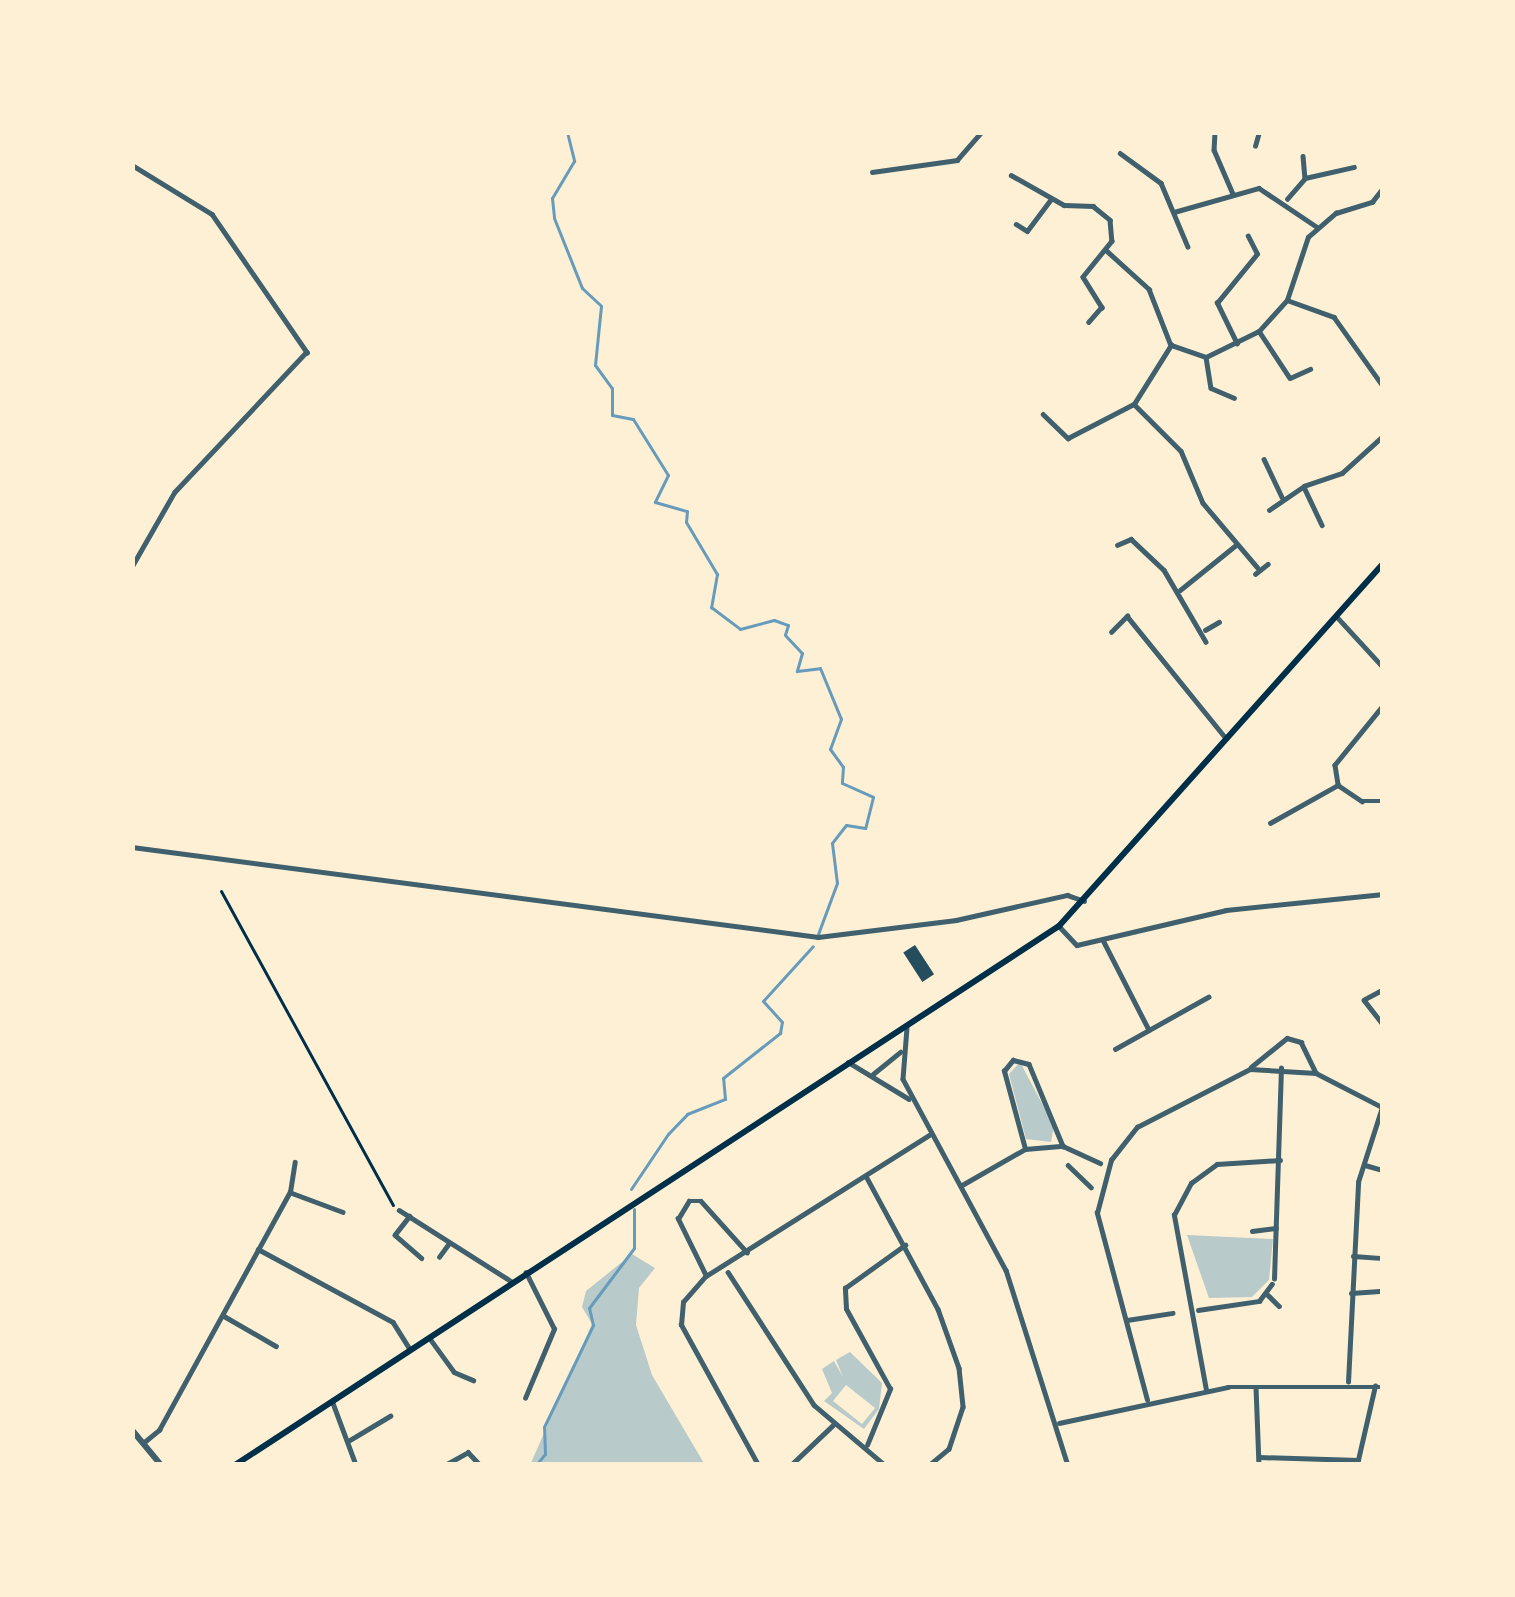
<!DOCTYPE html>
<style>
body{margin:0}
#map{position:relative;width:1515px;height:1597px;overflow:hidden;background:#fdf0d5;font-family:"DejaVu Sans",sans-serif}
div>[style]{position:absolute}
.green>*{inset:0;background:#b9caca}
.stream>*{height:3px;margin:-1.5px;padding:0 1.5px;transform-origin:1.5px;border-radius:1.5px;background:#669bbc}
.building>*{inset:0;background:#264d5e;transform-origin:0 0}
.path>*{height:3px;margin:-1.5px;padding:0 1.5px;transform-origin:1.5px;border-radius:1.5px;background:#003049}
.minor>*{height:4.5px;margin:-2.25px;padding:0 2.25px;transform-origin:2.25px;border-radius:2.25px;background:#3f606c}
.tertiary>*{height:6px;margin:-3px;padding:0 3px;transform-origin:3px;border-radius:3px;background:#3f606c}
.secondary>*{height:6px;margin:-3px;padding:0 3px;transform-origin:3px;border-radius:3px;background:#003049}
span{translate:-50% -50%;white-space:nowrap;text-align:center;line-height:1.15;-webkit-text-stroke:9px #fdf0d5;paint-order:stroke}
.frame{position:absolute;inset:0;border:135px solid #fdf0d5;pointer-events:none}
</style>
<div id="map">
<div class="green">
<i style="clip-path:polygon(1020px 1062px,1054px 1126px,1051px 1142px,1026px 1139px,1009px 1074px)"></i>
<i style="clip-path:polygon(1187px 1235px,1273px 1239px,1269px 1280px,1252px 1297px,1209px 1298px)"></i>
<i style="clip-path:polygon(632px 1254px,655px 1268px,639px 1288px,636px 1325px,652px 1375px,705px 1465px,530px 1465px,592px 1324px,582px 1307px,586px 1291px)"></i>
<i style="clip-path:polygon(evenodd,850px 1352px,882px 1383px,879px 1409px,864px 1429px,824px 1401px,832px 1393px,822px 1369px,834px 1361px,843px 1377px,836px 1360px,850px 1352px,846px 1385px,875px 1408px,862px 1424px,833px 1401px,846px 1385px)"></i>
</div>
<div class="stream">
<i style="left:567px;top:132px;width:30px;rotate:76deg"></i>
<i style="left:574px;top:161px;width:43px;rotate:120.7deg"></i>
<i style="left:552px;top:198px;width:20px;rotate:84deg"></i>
<i style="left:554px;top:218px;width:75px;rotate:68.2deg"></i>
<i style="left:582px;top:288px;width:26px;rotate:43deg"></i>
<i style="left:601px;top:306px;width:59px;rotate:95.8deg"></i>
<i style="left:595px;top:365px;width:29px;rotate:54deg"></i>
<i style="left:612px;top:388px;width:27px;rotate:90deg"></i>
<i style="left:612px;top:415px;width:21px;rotate:11deg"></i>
<i style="left:633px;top:419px;width:66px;rotate:58deg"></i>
<i style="left:668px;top:475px;width:30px;rotate:116deg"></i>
<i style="left:655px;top:502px;width:33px;rotate:16deg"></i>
<i style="left:687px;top:511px;width:11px;rotate:95deg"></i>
<i style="left:686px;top:522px;width:61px;rotate:59.2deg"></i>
<i style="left:717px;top:574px;width:34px;rotate:100deg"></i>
<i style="left:711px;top:607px;width:36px;rotate:37deg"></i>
<i style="left:740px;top:629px;width:35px;rotate:-15deg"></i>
<i style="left:774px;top:620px;width:15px;rotate:20deg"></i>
<i style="left:788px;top:625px;width:10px;rotate:107deg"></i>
<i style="left:785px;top:635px;width:25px;rotate:47deg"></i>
<i style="left:802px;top:653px;width:19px;rotate:106deg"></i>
<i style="left:797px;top:671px;width:23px;rotate:-7deg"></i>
<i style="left:820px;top:668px;width:55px;rotate:67.6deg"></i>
<i style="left:841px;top:719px;width:32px;rotate:110deg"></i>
<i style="left:830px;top:749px;width:22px;rotate:54deg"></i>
<i style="left:843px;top:767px;width:16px;rotate:94deg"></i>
<i style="left:842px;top:783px;width:34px;rotate:24deg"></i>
<i style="left:873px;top:797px;width:32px;rotate:104deg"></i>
<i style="left:865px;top:828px;width:19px;rotate:-171deg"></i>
<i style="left:846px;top:825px;width:23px;rotate:128deg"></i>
<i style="left:832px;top:843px;width:40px;rotate:82.9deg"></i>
<i style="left:837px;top:883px;width:54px;rotate:110.4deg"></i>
<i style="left:631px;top:1189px;width:66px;rotate:-56.1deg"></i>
<i style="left:668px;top:1134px;width:28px;rotate:-46deg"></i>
<i style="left:687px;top:1114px;width:41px;rotate:-21.5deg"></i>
<i style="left:725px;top:1099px;width:21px;rotate:-95deg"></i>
<i style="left:723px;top:1078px;width:73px;rotate:-38.3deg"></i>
<i style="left:780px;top:1033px;width:11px;rotate:-80deg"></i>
<i style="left:782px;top:1022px;width:28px;rotate:-132deg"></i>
<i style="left:763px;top:1001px;width:74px;rotate:-47.7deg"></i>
<i style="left:536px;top:1465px;width:14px;rotate:-51deg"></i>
<i style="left:545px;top:1454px;width:27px;rotate:-92deg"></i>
<i style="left:544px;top:1427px;width:113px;rotate:-64.3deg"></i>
<i style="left:593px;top:1325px;width:17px;rotate:-103deg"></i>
<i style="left:589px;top:1308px;width:75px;rotate:-53.1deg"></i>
<i style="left:634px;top:1248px;width:39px;rotate:-90deg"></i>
</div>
<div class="building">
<i style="left:915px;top:945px;width:35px;height:14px;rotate:57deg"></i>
</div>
<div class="path">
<i style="left:221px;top:891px;width:358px;rotate:61.3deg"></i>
</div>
<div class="minor">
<i style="left:1215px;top:132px;width:18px;rotate:93deg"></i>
<i style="left:1214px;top:150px;width:48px;rotate:66.6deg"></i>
<i style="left:1255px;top:146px;width:15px;rotate:-74deg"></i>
<i style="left:1120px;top:153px;width:51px;rotate:36.2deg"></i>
<i style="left:1161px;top:183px;width:69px;rotate:67.1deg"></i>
<i style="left:1303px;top:156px;width:22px;rotate:85deg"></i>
<i style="left:132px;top:165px;width:94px;rotate:31.5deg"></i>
<i style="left:212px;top:214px;width:168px;rotate:55.5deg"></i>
<i style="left:307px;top:352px;width:192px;rotate:133.3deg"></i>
<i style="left:175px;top:492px;width:86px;rotate:119.8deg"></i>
<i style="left:872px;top:172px;width:86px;rotate:-8deg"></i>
<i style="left:957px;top:160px;width:37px;rotate:-49deg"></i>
<i style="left:1011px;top:175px;width:61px;rotate:29.5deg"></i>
<i style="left:1064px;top:205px;width:29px;rotate:2deg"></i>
<i style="left:1093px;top:206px;width:22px;rotate:39deg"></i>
<i style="left:1110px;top:220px;width:21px;rotate:85deg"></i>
<i style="left:1112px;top:241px;width:46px;rotate:128.9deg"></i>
<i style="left:1083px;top:277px;width:36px;rotate:58deg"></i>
<i style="left:1102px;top:307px;width:20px;rotate:131deg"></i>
<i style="left:1287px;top:199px;width:28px;rotate:-49deg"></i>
<i style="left:1305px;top:178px;width:50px;rotate:-12.7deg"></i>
<i style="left:1174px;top:212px;width:88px;rotate:-15.8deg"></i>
<i style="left:1259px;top:188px;width:70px;rotate:33.9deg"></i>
<i style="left:1016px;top:224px;width:13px;rotate:32deg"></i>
<i style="left:1027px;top:231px;width:40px;rotate:-53deg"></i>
<i style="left:1107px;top:251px;width:57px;rotate:42.1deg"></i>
<i style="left:1149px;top:289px;width:58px;rotate:68.7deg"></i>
<i style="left:1287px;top:300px;width:50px;rotate:19.9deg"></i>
<i style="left:1334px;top:317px;width:85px;rotate:54.6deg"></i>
<i style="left:1259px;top:331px;width:56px;rotate:56.6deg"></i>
<i style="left:1290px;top:378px;width:22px;rotate:-24deg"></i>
<i style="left:1237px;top:344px;width:46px;rotate:-116deg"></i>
<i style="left:1217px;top:303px;width:63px;rotate:-50.8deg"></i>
<i style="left:1257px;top:254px;width:20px;rotate:-117deg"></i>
<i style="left:1171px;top:345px;width:37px;rotate:19deg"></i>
<i style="left:1206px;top:357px;width:59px;rotate:-26.1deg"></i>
<i style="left:1259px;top:331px;width:42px;rotate:-47.9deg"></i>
<i style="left:1287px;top:300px;width:66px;rotate:-71.6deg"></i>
<i style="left:1308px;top:237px;width:37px;rotate:-41deg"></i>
<i style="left:1336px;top:213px;width:38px;rotate:-17deg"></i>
<i style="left:1372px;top:202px;width:18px;rotate:-52deg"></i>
<i style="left:1206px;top:357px;width:31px;rotate:81deg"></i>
<i style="left:1211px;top:388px;width:25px;rotate:23deg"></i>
<i style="left:1134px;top:404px;width:66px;rotate:45deg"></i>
<i style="left:1181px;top:451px;width:56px;rotate:67.1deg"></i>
<i style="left:1203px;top:503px;width:84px;rotate:49.8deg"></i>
<i style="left:1043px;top:414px;width:35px;rotate:44deg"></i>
<i style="left:1068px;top:438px;width:74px;rotate:-27.3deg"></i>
<i style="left:1134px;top:404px;width:70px;rotate:-57.9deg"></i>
<i style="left:1264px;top:459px;width:42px;rotate:64.7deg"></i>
<i style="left:1304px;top:487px;width:42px;rotate:64.7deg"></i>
<i style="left:1269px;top:510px;width:42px;rotate:-34.4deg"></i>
<i style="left:1304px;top:486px;width:40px;rotate:-18.9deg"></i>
<i style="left:1342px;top:473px;width:55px;rotate:-42.1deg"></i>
<i style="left:1117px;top:545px;width:15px;rotate:-23deg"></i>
<i style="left:1131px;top:539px;width:45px;rotate:43.2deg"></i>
<i style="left:1164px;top:570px;width:83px;rotate:59.7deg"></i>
<i style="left:1255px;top:574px;width:16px;rotate:-38deg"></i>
<i style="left:1180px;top:590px;width:72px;rotate:-38.8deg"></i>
<i style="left:1338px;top:618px;width:67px;rotate:47.4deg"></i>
<i style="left:1205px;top:630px;width:16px;rotate:-30deg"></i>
<i style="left:1111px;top:632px;width:23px;rotate:-45deg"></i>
<i style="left:1127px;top:616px;width:156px;rotate:51deg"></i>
<i style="left:1383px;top:706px;width:76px;rotate:129.1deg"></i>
<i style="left:1335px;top:765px;width:20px;rotate:81deg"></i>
<i style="left:1338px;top:785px;width:29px;rotate:34deg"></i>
<i style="left:1362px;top:801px;width:21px"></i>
<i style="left:1270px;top:823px;width:78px;rotate:-29.2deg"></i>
<i style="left:132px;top:847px;width:692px;rotate:7.47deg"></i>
<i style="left:818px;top:937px;width:139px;rotate:-7deg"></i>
<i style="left:956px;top:920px;width:114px;rotate:-12.7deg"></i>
<i style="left:1067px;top:895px;width:18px;rotate:19deg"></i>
<i style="left:1059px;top:926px;width:26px;rotate:47deg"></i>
<i style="left:1077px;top:945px;width:153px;rotate:-13.2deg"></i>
<i style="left:1226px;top:910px;width:158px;rotate:-5.8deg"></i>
<i style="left:1103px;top:940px;width:101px;rotate:62.9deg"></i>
<i style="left:1383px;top:990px;width:21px;rotate:152deg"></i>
<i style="left:1364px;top:1000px;width:31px;rotate:52deg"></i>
<i style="left:907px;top:1028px;width:51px;rotate:94.5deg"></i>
<i style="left:903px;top:1079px;width:217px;rotate:61.7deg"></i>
<i style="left:1006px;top:1270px;width:205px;rotate:72.4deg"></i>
<i style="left:1115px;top:1049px;width:107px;rotate:-29.2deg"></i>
<i style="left:848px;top:1062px;width:71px;rotate:31.2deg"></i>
<i style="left:1251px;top:1067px;width:46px;rotate:-38.9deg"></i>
<i style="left:1287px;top:1038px;width:15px;rotate:16deg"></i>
<i style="left:1301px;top:1042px;width:34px;rotate:64deg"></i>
<i style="left:873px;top:1074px;width:35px;rotate:-39deg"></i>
<i style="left:1025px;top:1149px;width:81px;rotate:-105.1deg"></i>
<i style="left:1004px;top:1071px;width:14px;rotate:-51deg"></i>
<i style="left:1013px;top:1060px;width:16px;rotate:14deg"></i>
<i style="left:1029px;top:1064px;width:89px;rotate:67.5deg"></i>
<i style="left:1068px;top:1165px;width:32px;rotate:44deg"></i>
<i style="left:1365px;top:1165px;width:19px;rotate:16deg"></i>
<i style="left:866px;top:1176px;width:151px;rotate:61.6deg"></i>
<i style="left:938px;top:1309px;width:63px;rotate:70.4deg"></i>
<i style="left:959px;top:1368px;width:39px;rotate:84deg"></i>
<i style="left:963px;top:1407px;width:44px;rotate:108.4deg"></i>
<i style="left:949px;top:1449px;width:25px;rotate:140deg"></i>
<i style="left:962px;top:1185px;width:73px;rotate:-29.7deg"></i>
<i style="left:1025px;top:1149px;width:38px;rotate:-5deg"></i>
<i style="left:1063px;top:1146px;width:41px;rotate:24.7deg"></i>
<i style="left:292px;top:1193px;width:54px;rotate:20.4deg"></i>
<i style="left:399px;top:1210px;width:133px;rotate:32.4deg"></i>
<i style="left:410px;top:1216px;width:24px;rotate:128deg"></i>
<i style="left:395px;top:1235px;width:35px;rotate:41deg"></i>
<i style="left:1252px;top:1231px;width:24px;rotate:-7deg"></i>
<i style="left:258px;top:1249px;width:153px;rotate:28.4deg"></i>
<i style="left:393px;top:1322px;width:32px;rotate:58deg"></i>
<i style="left:1353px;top:1256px;width:30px;rotate:4deg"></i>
<i style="left:439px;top:1257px;width:17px;rotate:-54deg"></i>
<i style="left:728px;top:1272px;width:158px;rotate:57.1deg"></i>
<i style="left:814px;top:1405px;width:93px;rotate:40.2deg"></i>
<i style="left:706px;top:1276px;width:64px;rotate:-116.2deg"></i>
<i style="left:678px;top:1219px;width:21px;rotate:-59deg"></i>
<i style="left:689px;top:1201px;width:12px"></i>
<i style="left:701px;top:1201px;width:69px;rotate:48deg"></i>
<i style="left:1274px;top:1279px;width:211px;rotate:-88.1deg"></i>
<i style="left:1351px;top:1293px;width:32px;rotate:-4deg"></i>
<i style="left:1267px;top:1294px;width:17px;rotate:45deg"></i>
<i style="left:1198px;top:1310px;width:62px;rotate:-8.4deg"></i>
<i style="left:1259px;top:1301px;width:21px;rotate:-53deg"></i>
<i style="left:224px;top:1316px;width:60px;rotate:30deg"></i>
<i style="left:1127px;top:1320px;width:46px;rotate:-8.8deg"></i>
<i style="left:431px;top:1340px;width:39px;rotate:54deg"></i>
<i style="left:454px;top:1372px;width:21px;rotate:23deg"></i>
<i style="left:1348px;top:1382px;width:200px;rotate:-87.1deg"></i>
<i style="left:1358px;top:1182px;width:82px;rotate:-72.2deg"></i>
<i style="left:1256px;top:1387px;width:78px;rotate:87.8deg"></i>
<i style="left:1206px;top:1390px;width:178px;rotate:-100.4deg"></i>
<i style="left:1174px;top:1215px;width:36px;rotate:-62deg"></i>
<i style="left:1191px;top:1183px;width:32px;rotate:-36deg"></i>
<i style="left:1217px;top:1164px;width:63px;rotate:-3.6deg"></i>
<i style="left:525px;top:1398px;width:75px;rotate:-67.2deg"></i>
<i style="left:554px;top:1329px;width:63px;rotate:-116.6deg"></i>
<i style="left:1147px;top:1400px;width:194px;rotate:-105deg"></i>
<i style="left:1097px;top:1213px;width:55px;rotate:-75.2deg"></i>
<i style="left:1111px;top:1160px;width:42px;rotate:-51.8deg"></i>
<i style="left:1137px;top:1127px;width:127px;rotate:-27.2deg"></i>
<i style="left:1250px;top:1069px;width:66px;rotate:3.5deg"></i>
<i style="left:1316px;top:1073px;width:74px;rotate:27.3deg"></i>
<i style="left:333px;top:1403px;width:66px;rotate:69.6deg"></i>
<i style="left:1059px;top:1423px;width:173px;rotate:-12deg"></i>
<i style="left:1228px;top:1387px;width:155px"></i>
<i style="left:350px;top:1440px;width:47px;rotate:-31deg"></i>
<i style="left:143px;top:1443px;width:21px;rotate:-39deg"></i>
<i style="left:159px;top:1430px;width:272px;rotate:-61.2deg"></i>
<i style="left:290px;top:1192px;width:30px;rotate:-81deg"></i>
<i style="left:867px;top:1445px;width:61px;rotate:-67.7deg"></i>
<i style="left:890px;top:1389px;width:91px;rotate:-118.8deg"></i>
<i style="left:846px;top:1309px;width:21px;rotate:-93deg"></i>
<i style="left:845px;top:1288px;width:74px;rotate:-35.6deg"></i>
<i style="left:1259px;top:1457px;width:99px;rotate:1.7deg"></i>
<i style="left:1358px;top:1460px;width:76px;rotate:-77.1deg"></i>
<i style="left:445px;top:1465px;width:26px;rotate:-29deg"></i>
<i style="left:468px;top:1452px;width:18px;rotate:47deg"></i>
<i style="left:758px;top:1465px;width:160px;rotate:-118.8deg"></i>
<i style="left:681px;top:1325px;width:23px;rotate:-85deg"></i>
<i style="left:683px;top:1302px;width:35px;rotate:-49deg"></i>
<i style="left:706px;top:1276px;width:266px;rotate:-32.3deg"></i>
<i style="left:791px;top:1465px;width:58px;rotate:-43.6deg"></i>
</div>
<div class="tertiary">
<i style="left:132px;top:1430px;width:45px;rotate:50.4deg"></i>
</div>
<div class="secondary">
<i style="left:235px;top:1465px;width:985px;rotate:-33.19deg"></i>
<i style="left:1059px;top:926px;width:486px;rotate:-48.2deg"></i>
</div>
<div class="frame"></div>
</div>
